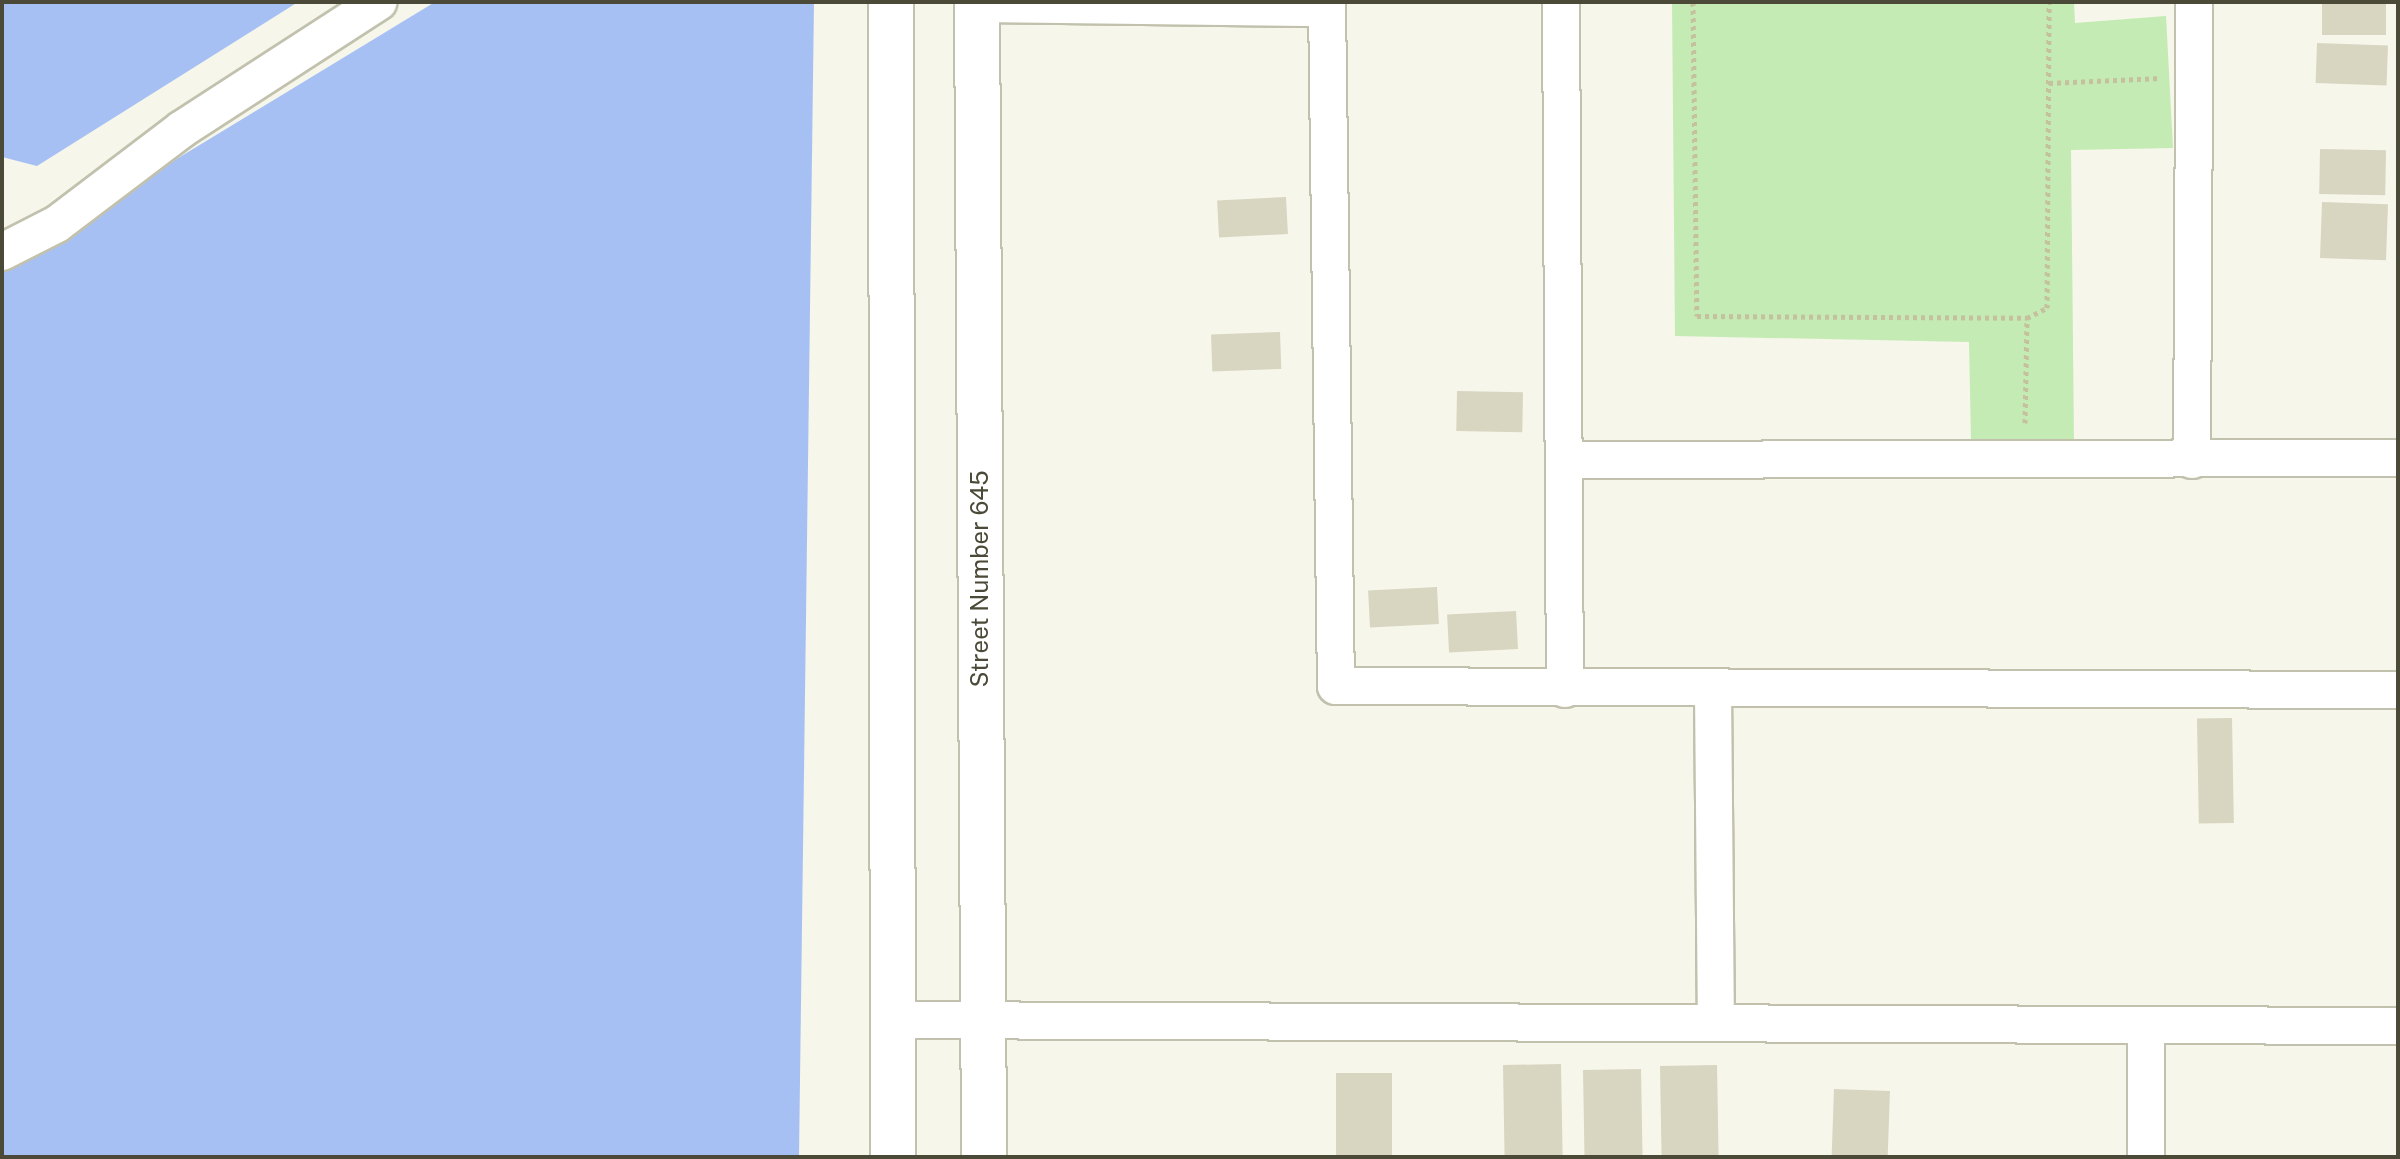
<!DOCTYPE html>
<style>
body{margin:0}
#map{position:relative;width:2400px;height:1159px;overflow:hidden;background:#f6f6eb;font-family:"Public Sans",sans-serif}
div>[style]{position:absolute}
.green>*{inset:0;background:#c3ebb3}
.water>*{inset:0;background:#a7c0f4}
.building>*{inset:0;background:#d8d5c0;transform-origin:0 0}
.path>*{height:5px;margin-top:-2.5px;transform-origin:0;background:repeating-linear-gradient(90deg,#c5c19e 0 4px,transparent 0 8px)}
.roads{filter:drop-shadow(2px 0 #c2c1ad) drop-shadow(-2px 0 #c2c1ad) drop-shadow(0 2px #c2c1ad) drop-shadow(0 -2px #c2c1ad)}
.minor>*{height:36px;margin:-18px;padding:0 18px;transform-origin:18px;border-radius:18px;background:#fff}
.tertiary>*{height:44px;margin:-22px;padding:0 22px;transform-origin:22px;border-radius:22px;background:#fff}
span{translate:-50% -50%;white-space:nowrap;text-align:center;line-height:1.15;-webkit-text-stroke:7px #fff;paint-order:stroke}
.street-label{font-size:24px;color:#4b4938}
.frame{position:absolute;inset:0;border:4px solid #4b4938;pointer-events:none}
</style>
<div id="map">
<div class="green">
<i style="clip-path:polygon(1672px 2px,2074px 2px,2075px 23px,2166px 16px,2173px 148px,2071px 150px,2074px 442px,1971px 440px,1969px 342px,1675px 336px)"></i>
</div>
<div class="water">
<i style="clip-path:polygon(2px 2px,298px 2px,37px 166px,2px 157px)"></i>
<i style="clip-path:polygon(435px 2px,814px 2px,799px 1157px,2px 1157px,2px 265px)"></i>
</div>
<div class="building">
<i style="left:2322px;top:2px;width:64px;height:33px"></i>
<i style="left:2317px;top:43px;width:71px;height:40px;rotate:2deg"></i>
<i style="left:2320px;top:149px;width:66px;height:45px;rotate:1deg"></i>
<i style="left:1286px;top:197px;width:37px;height:69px;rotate:87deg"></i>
<i style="left:2322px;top:202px;width:66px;height:56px;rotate:2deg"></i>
<i style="left:1280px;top:332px;width:37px;height:69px;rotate:88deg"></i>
<i style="left:1457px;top:391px;width:66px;height:40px;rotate:1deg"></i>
<i style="left:1437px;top:587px;width:37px;height:69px;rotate:87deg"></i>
<i style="left:1516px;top:611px;width:38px;height:69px;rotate:87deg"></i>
<i style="left:2232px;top:718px;width:105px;height:35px;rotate:89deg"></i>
<i style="left:1561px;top:1064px;width:93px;height:58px;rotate:89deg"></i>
<i style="left:1717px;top:1065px;width:92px;height:57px;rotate:89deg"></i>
<i style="left:1641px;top:1069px;width:88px;height:58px;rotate:89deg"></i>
<i style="left:1336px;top:1073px;width:56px;height:84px"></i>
<i style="left:1834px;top:1089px;width:56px;height:68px;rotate:2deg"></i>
</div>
<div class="path">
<i style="left:1693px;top:2px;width:314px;rotate:89.3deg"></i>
<i style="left:1697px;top:316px;width:330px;rotate:0.3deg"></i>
<i style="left:2027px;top:318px;width:22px;rotate:-27deg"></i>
<i style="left:2047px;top:308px;width:306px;rotate:-89.6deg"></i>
<i style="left:2049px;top:83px;width:112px;rotate:-2.6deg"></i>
<i style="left:2025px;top:423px;width:105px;rotate:-88.9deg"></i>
</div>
<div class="roads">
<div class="minor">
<i style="left:1327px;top:2px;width:684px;rotate:89.25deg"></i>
<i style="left:1336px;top:686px;width:1062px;rotate:0.22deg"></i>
<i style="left:1561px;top:2px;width:687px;rotate:89.67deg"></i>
<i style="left:977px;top:4px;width:350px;rotate:0.7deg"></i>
<i style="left:2px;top:252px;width:62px;rotate:-27deg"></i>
<i style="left:57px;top:224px;width:157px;rotate:-37.2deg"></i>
<i style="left:182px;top:129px;width:234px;rotate:-32.9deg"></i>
<i style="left:1564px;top:460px;width:834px;rotate:-0.14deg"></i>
<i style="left:2192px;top:460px;width:458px;rotate:-89.7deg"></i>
<i style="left:1713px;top:689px;width:333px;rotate:89.5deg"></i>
<i style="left:893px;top:1020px;width:1505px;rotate:0.23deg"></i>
<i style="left:2146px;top:1157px;width:132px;rotate:-90deg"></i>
</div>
<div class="tertiary">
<i style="left:891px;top:2px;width:1155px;rotate:89.9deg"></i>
<i style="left:977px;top:2px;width:1155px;rotate:89.65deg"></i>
</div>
</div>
<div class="street-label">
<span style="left:980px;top:579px;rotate:-90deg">Street Number 645</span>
</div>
<div class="frame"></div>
</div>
